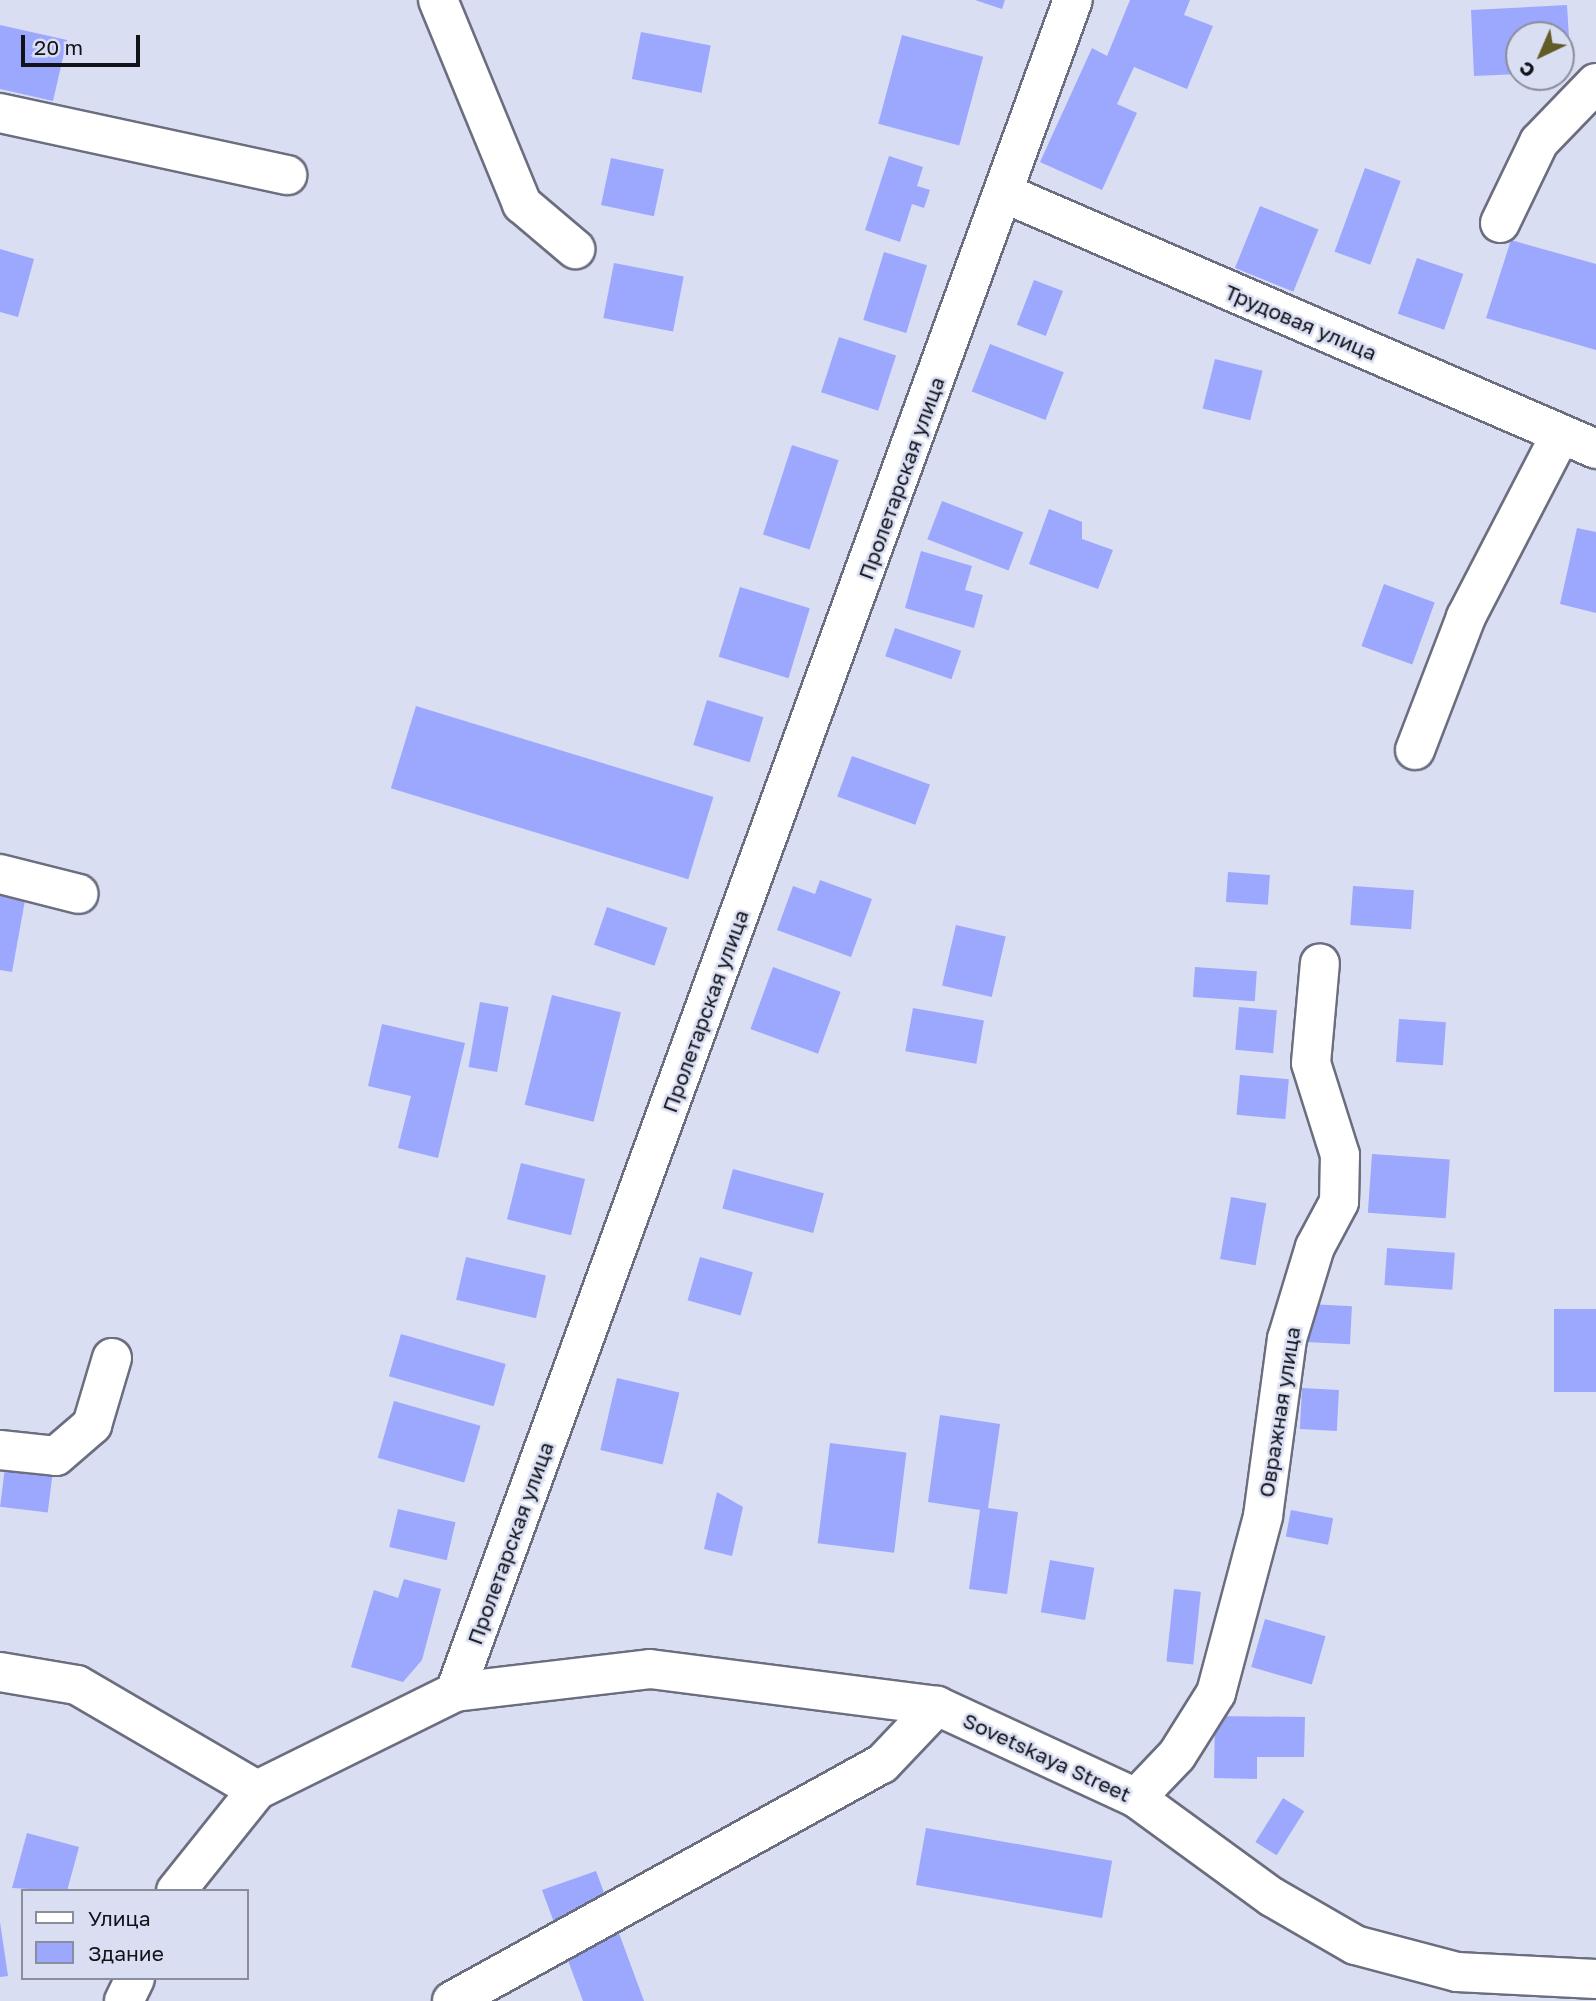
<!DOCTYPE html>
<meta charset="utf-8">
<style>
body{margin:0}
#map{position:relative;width:1596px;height:2001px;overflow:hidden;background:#dadef2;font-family:"Golos Text",sans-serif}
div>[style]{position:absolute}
.building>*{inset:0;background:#9ca8fd;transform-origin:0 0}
.roads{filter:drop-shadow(2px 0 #6b6e7f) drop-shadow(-2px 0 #6b6e7f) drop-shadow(0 2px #6b6e7f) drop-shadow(0 -2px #6b6e7f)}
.minor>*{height:38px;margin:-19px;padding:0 19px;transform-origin:19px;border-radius:19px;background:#fff}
span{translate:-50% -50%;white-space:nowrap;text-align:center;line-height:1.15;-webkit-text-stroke:5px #dadef2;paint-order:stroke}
.street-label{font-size:21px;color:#111319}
.legend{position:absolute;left:21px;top:1889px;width:228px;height:91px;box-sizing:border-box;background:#dadef2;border:2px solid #8a8d9b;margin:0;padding:9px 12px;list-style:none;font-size:21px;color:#111319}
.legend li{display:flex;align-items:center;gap:14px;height:35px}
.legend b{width:35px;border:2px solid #8a8d9b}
.north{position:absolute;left:1505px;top:21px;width:70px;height:70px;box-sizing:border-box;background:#dadef2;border:2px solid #8a8d9b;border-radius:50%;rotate:224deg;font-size:19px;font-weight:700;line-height:28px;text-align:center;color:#111319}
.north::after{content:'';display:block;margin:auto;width:24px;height:32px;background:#615b27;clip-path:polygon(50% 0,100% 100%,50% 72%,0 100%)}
.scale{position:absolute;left:21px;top:35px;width:119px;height:32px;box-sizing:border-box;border:4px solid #111319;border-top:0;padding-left:9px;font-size:21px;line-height:24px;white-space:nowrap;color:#111319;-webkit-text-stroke:5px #dadef2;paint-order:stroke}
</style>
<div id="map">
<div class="building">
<i style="clip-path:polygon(975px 0,1005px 0,1002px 9px)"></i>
<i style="clip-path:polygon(1130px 0,1190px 0,1184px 15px,1213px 26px,1187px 89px,1134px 67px,1117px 104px,1137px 113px,1102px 190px,1040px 162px,1092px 48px,1107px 56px)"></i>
<i style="clip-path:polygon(1567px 5px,1571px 71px,1561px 71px,1561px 35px,1519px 35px,1519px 74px,1474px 76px,1471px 10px)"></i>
<i style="clip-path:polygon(0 25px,67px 40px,53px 101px,0 89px)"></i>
<i style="left:641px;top:32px;width:71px;height:48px;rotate:11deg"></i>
<i style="left:902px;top:35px;width:84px;height:92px;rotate:15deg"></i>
<i style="clip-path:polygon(889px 156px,923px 167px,917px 186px,930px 190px,924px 208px,912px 204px,900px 242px,865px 230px)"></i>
<i style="left:611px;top:158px;width:54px;height:48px;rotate:12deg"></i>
<i style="left:1365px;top:168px;width:38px;height:89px;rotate:20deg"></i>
<i style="left:1260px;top:206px;width:63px;height:67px;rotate:22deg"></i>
<i style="clip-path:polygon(1511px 240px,1596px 264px,1596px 350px,1486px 318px)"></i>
<i style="clip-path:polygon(0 249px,34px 259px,18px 317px,0 312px)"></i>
<i style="left:884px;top:252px;width:45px;height:71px;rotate:17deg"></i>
<i style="left:1417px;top:258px;width:49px;height:59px;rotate:19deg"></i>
<i style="left:614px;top:263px;width:71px;height:56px;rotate:11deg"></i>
<i style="left:1034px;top:280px;width:31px;height:48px;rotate:21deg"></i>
<i style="left:839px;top:337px;width:60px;height:58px;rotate:18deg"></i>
<i style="left:990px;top:344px;width:79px;height:51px;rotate:21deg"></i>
<i style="left:1215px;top:359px;width:49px;height:51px;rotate:14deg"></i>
<i style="left:792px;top:445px;width:49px;height:94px;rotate:18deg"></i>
<i style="left:942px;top:501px;width:87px;height:41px;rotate:21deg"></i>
<i style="clip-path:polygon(1049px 509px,1082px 522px,1082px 539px,1113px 550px,1098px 589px,1029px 564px)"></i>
<i style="clip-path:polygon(1577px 528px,1596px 532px,1596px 613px,1560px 604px)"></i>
<i style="clip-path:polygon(921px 551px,972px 566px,965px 590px,983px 595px,974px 628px,905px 608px)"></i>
<i style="left:1384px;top:584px;width:54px;height:66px;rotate:20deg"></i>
<i style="left:740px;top:587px;width:73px;height:73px;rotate:17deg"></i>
<i style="left:895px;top:628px;width:70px;height:30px;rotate:19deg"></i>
<i style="left:707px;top:700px;width:59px;height:47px;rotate:17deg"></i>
<i style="left:416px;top:706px;width:311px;height:86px;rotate:17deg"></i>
<i style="left:852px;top:756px;width:83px;height:43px;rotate:20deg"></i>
<i style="left:1228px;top:872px;width:42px;height:30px;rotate:4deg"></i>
<i style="clip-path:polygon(820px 880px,872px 899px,851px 957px,777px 930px,793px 886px,815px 894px)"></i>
<i style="left:1353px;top:886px;width:61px;height:39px;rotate:4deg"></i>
<i style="clip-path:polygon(0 890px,26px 895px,12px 972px,0 970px)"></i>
<i style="left:607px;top:907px;width:64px;height:40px;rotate:19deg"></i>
<i style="left:956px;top:925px;width:51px;height:62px;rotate:13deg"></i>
<i style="left:773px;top:967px;width:72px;height:66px;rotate:20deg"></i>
<i style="left:1195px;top:967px;width:62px;height:30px;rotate:4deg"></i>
<i style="left:552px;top:995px;width:71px;height:113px;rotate:14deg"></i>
<i style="left:480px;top:1002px;width:29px;height:66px;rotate:10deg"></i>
<i style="left:1239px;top:1007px;width:38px;height:43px;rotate:5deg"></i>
<i style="left:913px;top:1008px;width:72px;height:44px;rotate:10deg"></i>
<i style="left:1399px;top:1019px;width:47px;height:43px;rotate:4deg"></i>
<i style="clip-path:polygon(382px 1024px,465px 1043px,438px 1158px,398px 1148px,411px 1096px,368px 1086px)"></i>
<i style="left:1240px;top:1075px;width:49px;height:40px;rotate:5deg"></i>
<i style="left:1372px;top:1154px;width:78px;height:59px;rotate:4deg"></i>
<i style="left:521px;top:1163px;width:66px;height:58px;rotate:14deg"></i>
<i style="left:733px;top:1169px;width:94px;height:41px;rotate:15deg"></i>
<i style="left:1231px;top:1197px;width:36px;height:63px;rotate:10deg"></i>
<i style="left:1387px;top:1248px;width:68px;height:37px;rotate:4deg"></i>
<i style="left:466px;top:1257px;width:82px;height:44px;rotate:13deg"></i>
<i style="left:700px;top:1257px;width:55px;height:45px;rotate:16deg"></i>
<i style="left:1309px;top:1304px;width:43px;height:38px;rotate:3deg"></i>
<i style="left:1554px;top:1309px;width:42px;height:83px"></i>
<i style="left:401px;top:1334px;width:109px;height:44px;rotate:16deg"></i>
<i style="left:617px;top:1378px;width:64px;height:74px;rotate:13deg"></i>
<i style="left:1302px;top:1388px;width:37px;height:41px;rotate:3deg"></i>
<i style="left:394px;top:1401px;width:90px;height:59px;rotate:16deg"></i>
<i style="clip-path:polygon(940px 1415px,1000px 1424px,988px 1508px,1018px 1512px,1007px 1594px,969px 1589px,980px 1510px,928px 1502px)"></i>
<i style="left:830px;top:1443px;width:77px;height:101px;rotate:7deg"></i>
<i style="left:5px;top:1467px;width:48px;height:40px;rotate:7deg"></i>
<i style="clip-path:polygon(717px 1492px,743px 1507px,732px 1556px,704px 1549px)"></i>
<i style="left:398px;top:1509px;width:59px;height:39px;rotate:13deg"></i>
<i style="left:1291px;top:1510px;width:43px;height:27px;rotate:11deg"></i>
<i style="left:1050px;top:1560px;width:45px;height:53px;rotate:10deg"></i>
<i style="clip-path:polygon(404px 1579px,441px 1589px,422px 1660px,403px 1682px,351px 1667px,374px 1590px,398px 1598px)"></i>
<i style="left:1174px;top:1589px;width:27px;height:73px;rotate:6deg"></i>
<i style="left:1265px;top:1619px;width:63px;height:50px;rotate:16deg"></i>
<i style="clip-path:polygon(1215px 1716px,1305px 1717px,1304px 1757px,1257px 1757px,1257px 1779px,1214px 1778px)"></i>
<i style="left:1283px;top:1798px;width:25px;height:52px;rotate:32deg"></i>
<i style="left:926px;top:1828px;width:189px;height:58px;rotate:10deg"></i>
<i style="clip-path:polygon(27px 1833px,79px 1847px,67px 1891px,12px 1888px)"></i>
<i style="clip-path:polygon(596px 1871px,644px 2001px,583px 2001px,542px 1890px)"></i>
<i style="clip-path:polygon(0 1922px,8px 1976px,0 1977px)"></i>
</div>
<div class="roads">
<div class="minor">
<i style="left:438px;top:0;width:221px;rotate:67.6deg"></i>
<i style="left:522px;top:204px;width:70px;rotate:40.3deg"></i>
<i style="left:0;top:113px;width:294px;rotate:12.2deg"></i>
<i style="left:1006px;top:194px;width:643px;rotate:23.37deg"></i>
<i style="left:1500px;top:223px;width:90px;rotate:-64.3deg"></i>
<i style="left:1539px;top:142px;width:82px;rotate:-46deg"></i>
<i style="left:1415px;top:750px;width:142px;rotate:-69deg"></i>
<i style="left:1466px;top:617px;width:206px;rotate:-62.6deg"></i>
<i style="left:0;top:874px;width:81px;rotate:14.2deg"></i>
<i style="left:0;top:1450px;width:56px;rotate:6.1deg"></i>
<i style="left:56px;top:1456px;width:48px;rotate:-40.7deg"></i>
<i style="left:92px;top:1425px;width:70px;rotate:-73.4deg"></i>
<i style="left:0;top:1672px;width:78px;rotate:9.6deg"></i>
<i style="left:77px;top:1685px;width:208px;rotate:30.3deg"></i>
<i style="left:455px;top:1692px;width:196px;rotate:-6.7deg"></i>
<i style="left:650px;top:1669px;width:289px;rotate:7.3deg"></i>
<i style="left:937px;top:1706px;width:219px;rotate:24.8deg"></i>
<i style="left:1136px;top:1798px;width:168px;rotate:36.1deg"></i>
<i style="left:1272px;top:1897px;width:96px;rotate:30deg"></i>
<i style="left:1355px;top:1945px;width:106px;rotate:14.8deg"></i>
<i style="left:1457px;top:1972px;width:139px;rotate:2.9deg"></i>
<i style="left:1136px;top:1798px;width:59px;rotate:-46.4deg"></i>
<i style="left:1177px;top:1755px;width:73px;rotate:-57.8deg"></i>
<i style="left:1216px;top:1693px;width:183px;rotate:-75.1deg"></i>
<i style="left:1263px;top:1516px;width:179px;rotate:-82.3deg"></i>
<i style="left:1287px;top:1339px;width:96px;rotate:-73.1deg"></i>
<i style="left:1315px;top:1247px;width:51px;rotate:-61.9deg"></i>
<i style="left:1339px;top:1202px;width:47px;rotate:-88.8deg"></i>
<i style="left:1340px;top:1155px;width:96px;rotate:-107.5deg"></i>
<i style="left:1311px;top:1063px;width:100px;rotate:-84.9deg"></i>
<i style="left:176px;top:1891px;width:129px;rotate:-51.3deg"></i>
<i style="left:257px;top:1790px;width:221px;rotate:-26.3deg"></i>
<i style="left:455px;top:1692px;width:1801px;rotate:-69.94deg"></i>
<i style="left:124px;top:2001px;width:25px;rotate:-64deg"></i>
<i style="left:452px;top:2001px;width:491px;rotate:-28.9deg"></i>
<i style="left:882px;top:1764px;width:80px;rotate:-46.5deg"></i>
</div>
</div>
<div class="street-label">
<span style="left:1301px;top:322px;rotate:23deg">Трудовая улица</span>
<span style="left:901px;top:478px;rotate:-70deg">Пролетарская улица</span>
<span style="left:705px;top:1011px;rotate:-70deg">Пролетарская улица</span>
<span style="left:1279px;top:1412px;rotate:-81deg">Овражная улица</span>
<span style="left:510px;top:1543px;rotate:-70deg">Пролетарская улица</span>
<span style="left:1047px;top:1757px;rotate:25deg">Sovetskaya Street</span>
</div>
<ul class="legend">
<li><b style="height:9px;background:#fff"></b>Улица</li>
<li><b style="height:19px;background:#9ca8fd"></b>Здание</li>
</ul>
<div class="north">С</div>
<div class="scale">20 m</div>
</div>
